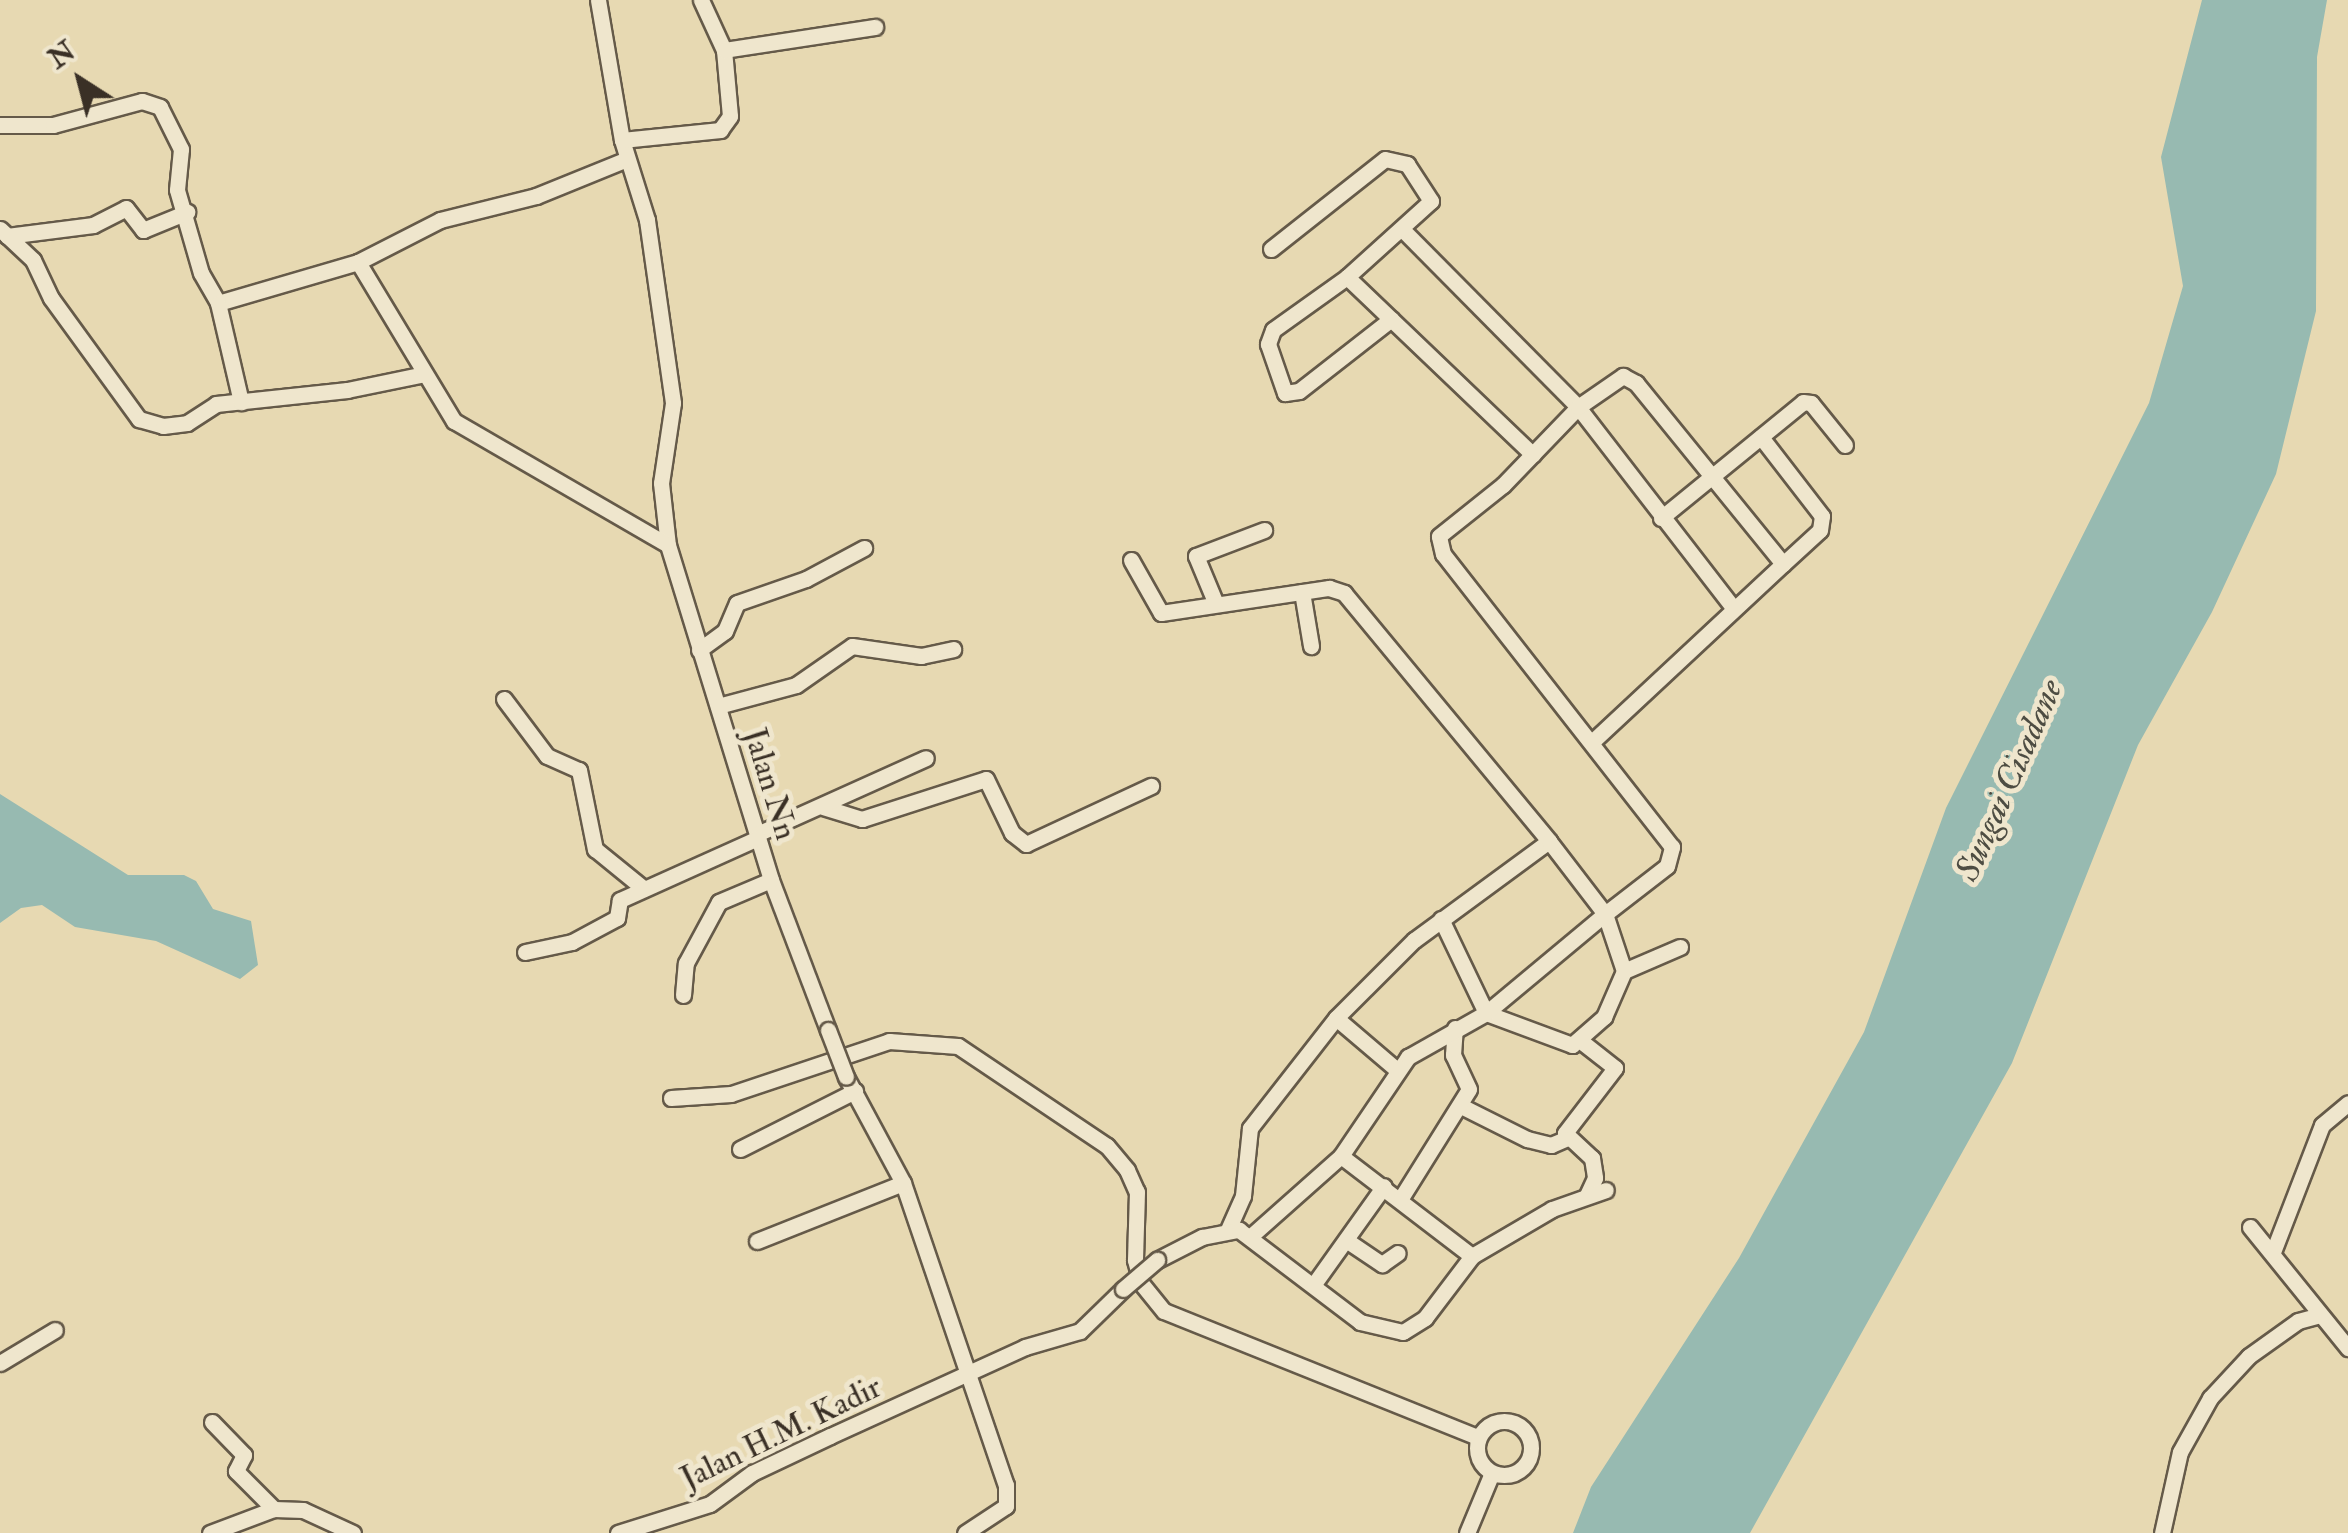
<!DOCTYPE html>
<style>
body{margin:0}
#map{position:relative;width:2348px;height:1533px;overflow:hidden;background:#e7d9b2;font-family:"IM FELL Double Pica",serif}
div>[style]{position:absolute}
.water>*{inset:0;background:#97bab1}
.roads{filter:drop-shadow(2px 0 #655a49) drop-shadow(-2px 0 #655a49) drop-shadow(0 2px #655a49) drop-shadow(0 -2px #655a49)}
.minor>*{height:15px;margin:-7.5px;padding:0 7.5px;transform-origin:7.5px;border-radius:7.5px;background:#efe6cd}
.minor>.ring{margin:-7.5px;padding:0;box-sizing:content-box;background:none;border:15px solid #efe6cd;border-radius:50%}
.bridges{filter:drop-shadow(2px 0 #655a49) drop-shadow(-2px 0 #655a49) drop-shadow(0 2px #655a49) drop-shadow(0 -2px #655a49)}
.minor-bridge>*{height:15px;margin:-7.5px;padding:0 7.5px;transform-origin:7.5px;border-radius:7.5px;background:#efe6cd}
span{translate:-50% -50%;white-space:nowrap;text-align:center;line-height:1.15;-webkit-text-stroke:10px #efe6cd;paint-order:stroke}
.street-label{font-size:32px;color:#3a3026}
.water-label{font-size:35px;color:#4d4c42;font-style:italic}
.north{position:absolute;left:30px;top:30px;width:100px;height:100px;-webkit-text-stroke:8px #efe6cd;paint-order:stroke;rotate:324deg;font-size:28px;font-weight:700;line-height:40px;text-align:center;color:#3a3026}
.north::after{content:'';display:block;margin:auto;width:35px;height:45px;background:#3a3026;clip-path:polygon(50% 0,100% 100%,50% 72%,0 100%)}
</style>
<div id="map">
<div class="water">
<i style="clip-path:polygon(2202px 0,2327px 0,2317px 57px,2316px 311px,2276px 474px,2212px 612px,2138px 745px,2012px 1063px,1750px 1533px,1573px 1533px,1591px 1487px,1739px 1258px,1864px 1032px,1946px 808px,2149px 403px,2183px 286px,2161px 157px)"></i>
<i style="clip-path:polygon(0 794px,128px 875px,184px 875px,196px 881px,213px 909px,251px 921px,258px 965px,240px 979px,156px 941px,75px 927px,42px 905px,21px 908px,0 923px)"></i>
</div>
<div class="roads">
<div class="minor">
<i style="left:598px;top:0;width:142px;rotate:80.3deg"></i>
<i style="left:622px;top:140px;width:84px;rotate:72.6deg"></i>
<i style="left:647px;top:220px;width:185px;rotate:81.9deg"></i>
<i style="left:673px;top:403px;width:81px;rotate:98.5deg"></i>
<i style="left:661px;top:483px;width:62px;rotate:83.6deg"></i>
<i style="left:668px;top:545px;width:350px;rotate:72.9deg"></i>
<i style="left:771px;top:880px;width:160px;rotate:69.2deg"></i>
<i style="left:701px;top:0;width:55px;rotate:65.3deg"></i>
<i style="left:0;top:125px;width:53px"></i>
<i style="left:53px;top:125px;width:92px;rotate:-15.1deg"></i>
<i style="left:142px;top:101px;width:19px;rotate:18deg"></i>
<i style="left:160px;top:107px;width:47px;rotate:63.4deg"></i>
<i style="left:181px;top:149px;width:41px;rotate:95.6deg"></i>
<i style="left:177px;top:190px;width:86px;rotate:73.9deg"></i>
<i style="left:201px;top:273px;width:34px;rotate:60deg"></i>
<i style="left:218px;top:303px;width:146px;rotate:-16.3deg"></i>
<i style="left:358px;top:262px;width:186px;rotate:58.9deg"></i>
<i style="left:454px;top:421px;width:247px;rotate:30.1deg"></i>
<i style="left:622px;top:140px;width:99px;rotate:-5.8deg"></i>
<i style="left:720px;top:130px;width:17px;rotate:-54deg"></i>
<i style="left:730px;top:116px;width:66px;rotate:-95.2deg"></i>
<i style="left:724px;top:50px;width:153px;rotate:-8.7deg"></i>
<i style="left:0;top:229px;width:45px;rotate:43.2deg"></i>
<i style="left:33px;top:260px;width:42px;rotate:64.7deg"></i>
<i style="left:51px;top:298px;width:150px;rotate:54deg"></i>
<i style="left:139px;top:419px;width:25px;rotate:16deg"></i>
<i style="left:163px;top:426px;width:24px;rotate:-7deg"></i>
<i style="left:187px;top:423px;width:35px;rotate:-33deg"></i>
<i style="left:216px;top:404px;width:132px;rotate:-6.1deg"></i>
<i style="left:347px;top:390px;width:75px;rotate:-11.6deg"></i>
<i style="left:1403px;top:230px;width:249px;rotate:45.3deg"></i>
<i style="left:1578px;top:407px;width:255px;rotate:52.3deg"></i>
<i style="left:7px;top:236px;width:87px;rotate:-7.3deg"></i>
<i style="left:93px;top:225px;width:37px;rotate:-27deg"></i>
<i style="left:126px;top:208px;width:28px;rotate:52deg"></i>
<i style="left:143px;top:230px;width:48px;rotate:-22.2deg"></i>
<i style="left:1271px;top:249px;width:145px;rotate:-38.3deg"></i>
<i style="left:1385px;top:159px;width:23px;rotate:13deg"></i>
<i style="left:1407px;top:164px;width:44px;rotate:57deg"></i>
<i style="left:1431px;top:201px;width:113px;rotate:137.9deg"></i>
<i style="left:1347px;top:277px;width:91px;rotate:144.4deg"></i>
<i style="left:1273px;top:330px;width:15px;rotate:110deg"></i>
<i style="left:1268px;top:344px;width:52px;rotate:70.9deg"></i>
<i style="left:1285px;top:393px;width:14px;rotate:-8deg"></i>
<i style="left:1299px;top:391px;width:117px;rotate:-38deg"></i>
<i style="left:358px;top:262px;width:92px;rotate:-27.1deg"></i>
<i style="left:440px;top:220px;width:99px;rotate:-14deg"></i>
<i style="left:536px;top:196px;width:98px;rotate:-22.1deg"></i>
<i style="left:1347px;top:277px;width:257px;rotate:43.7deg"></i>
<i style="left:218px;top:303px;width:102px;rotate:76.9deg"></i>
<i style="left:1661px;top:518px;width:183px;rotate:-39.2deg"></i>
<i style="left:1803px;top:402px;width:8px;rotate:7deg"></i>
<i style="left:1811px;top:403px;width:54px;rotate:51deg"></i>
<i style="left:1131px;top:560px;width:61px;rotate:60.5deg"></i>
<i style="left:1161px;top:613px;width:170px;rotate:-8.5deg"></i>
<i style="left:1329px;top:588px;width:16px;rotate:18deg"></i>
<i style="left:1344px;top:593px;width:322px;rotate:50.4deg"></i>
<i style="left:1549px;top:841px;width:167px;rotate:143.7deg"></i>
<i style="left:1414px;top:940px;width:110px;rotate:135deg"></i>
<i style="left:1336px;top:1018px;width:140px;rotate:128deg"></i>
<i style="left:1250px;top:1128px;width:68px;rotate:95.9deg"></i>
<i style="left:1243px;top:1196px;width:36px;rotate:114deg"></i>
<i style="left:1302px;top:592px;width:55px;rotate:80.5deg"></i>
<i style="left:1216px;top:604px;width:52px;rotate:-112.6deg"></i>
<i style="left:1196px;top:556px;width:73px;rotate:-20.9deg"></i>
<i style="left:699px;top:650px;width:32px;rotate:-36deg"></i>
<i style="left:725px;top:631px;width:30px;rotate:-67deg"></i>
<i style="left:737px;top:603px;width:73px;rotate:-19.2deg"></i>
<i style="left:806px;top:579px;width:66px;rotate:-28.1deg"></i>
<i style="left:504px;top:699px;width:71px;rotate:53deg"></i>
<i style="left:547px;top:756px;width:35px;rotate:24deg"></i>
<i style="left:579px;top:770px;width:81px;rotate:78.6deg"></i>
<i style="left:595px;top:849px;width:62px;rotate:39.1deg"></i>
<i style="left:718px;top:706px;width:81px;rotate:-15.1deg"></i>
<i style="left:796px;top:685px;width:68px;rotate:-34.9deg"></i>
<i style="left:852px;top:646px;width:70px;rotate:8.2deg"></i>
<i style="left:921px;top:656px;width:33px;rotate:-12deg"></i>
<i style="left:1593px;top:741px;width:260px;rotate:-43deg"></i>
<i style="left:823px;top:807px;width:41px;rotate:17.1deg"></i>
<i style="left:862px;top:819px;width:130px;rotate:-17.9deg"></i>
<i style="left:986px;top:779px;width:60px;rotate:64.3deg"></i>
<i style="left:1012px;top:833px;width:18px;rotate:38deg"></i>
<i style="left:1026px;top:844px;width:138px;rotate:-24.9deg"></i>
<i style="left:757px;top:834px;width:185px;rotate:-24.2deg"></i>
<i style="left:1441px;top:919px;width:104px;rotate:64.4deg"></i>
<i style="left:1486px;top:1013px;width:92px;rotate:20.4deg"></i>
<i style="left:1572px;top:1045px;width:43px;rotate:-41.2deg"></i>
<i style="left:1604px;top:1017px;width:50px;rotate:-66.5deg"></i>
<i style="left:1624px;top:971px;width:60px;rotate:-108.4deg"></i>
<i style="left:1605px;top:914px;width:78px;rotate:-37.7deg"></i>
<i style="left:1667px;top:866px;width:20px;rotate:-75deg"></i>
<i style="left:1672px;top:847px;width:372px;rotate:-128deg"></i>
<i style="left:1443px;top:554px;width:18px;rotate:-103deg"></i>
<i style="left:1439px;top:536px;width:82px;rotate:-38.6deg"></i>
<i style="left:1503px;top:485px;width:108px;rotate:-46.1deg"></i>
<i style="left:1578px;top:407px;width:55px;rotate:-34.6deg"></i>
<i style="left:1623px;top:376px;width:15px;rotate:28deg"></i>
<i style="left:1636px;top:383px;width:233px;rotate:50.9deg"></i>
<i style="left:1783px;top:564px;width:50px;rotate:-42.6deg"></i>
<i style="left:1820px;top:530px;width:14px;rotate:-82deg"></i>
<i style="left:1822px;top:516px;width:100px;rotate:-127.7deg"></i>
<i style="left:525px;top:952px;width:48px;rotate:-12deg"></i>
<i style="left:572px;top:942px;width:51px;rotate:-28.1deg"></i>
<i style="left:617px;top:918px;width:18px;rotate:-81deg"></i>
<i style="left:620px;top:900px;width:151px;rotate:-24.2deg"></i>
<i style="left:1624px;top:971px;width:61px;rotate:-23.2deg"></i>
<i style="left:683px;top:995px;width:32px;rotate:-85deg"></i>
<i style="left:686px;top:963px;width:69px;rotate:-61.6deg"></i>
<i style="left:719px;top:902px;width:56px;rotate:-22.9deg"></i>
<i style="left:1336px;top:1018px;width:80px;rotate:40.4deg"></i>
<i style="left:1582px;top:1042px;width:42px;rotate:38.2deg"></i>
<i style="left:1615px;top:1068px;width:82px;rotate:127.6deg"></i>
<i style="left:1565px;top:1133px;width:37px;rotate:43deg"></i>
<i style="left:1592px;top:1158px;width:20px;rotate:81deg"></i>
<i style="left:1595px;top:1178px;width:19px;rotate:115deg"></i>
<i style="left:846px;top:1077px;width:120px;rotate:61.7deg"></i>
<i style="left:903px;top:1183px;width:319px;rotate:71.2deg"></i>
<i style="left:1006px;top:1485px;width:21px;rotate:90deg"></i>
<i style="left:1006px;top:1506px;width:49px;rotate:146.6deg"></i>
<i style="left:671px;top:1098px;width:60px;rotate:-3.8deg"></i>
<i style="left:731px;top:1094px;width:167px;rotate:-18.5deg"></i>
<i style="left:889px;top:1041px;width:69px;rotate:4.1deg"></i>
<i style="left:958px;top:1046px;width:179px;rotate:33.9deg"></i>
<i style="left:1107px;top:1146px;width:31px;rotate:50deg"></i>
<i style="left:1127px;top:1170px;width:24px;rotate:66deg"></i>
<i style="left:1137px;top:1192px;width:68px;rotate:91.7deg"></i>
<i style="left:1135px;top:1260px;width:24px;rotate:75deg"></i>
<i style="left:1141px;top:1283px;width:36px;rotate:51deg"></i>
<i style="left:1164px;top:1311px;width:338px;rotate:21.9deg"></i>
<i style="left:1463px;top:1107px;width:72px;rotate:26.6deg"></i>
<i style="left:1527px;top:1139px;width:25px;rotate:14deg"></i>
<i style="left:1551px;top:1145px;width:15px;rotate:-23deg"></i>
<i style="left:740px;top:1149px;width:129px;rotate:-26.8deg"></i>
<i style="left:1341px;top:1156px;width:165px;rotate:37.4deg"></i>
<i style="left:1401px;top:1198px;width:128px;rotate:-58deg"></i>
<i style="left:1469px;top:1089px;width:38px;rotate:-115deg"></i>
<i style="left:1453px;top:1055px;width:27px;rotate:-86deg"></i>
<i style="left:2250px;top:1227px;width:156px;rotate:51deg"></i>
<i style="left:1252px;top:1235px;width:119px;rotate:-41.6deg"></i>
<i style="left:1341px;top:1156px;width:120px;rotate:-55.9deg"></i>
<i style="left:1408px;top:1057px;width:90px;rotate:-29.4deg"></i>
<i style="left:1486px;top:1013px;width:155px;rotate:-39.8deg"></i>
<i style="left:1605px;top:914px;width:92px;rotate:-127.5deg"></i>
<i style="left:757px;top:1241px;width:157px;rotate:-21.7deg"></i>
<i style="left:1349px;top:1242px;width:40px;rotate:34deg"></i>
<i style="left:1382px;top:1264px;width:19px;rotate:-35deg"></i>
<i style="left:2273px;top:1252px;width:136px;rotate:-68.9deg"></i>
<i style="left:2322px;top:1125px;width:34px;rotate:-40deg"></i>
<i style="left:1157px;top:1260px;width:51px;rotate:-27.1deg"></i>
<i style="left:1202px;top:1237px;width:38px;rotate:-11deg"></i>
<i style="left:1239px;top:1230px;width:152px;rotate:37.2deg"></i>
<i style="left:1360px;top:1322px;width:44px;rotate:13.1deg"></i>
<i style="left:1403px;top:1332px;width:26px;rotate:-32deg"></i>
<i style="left:1425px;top:1318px;width:78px;rotate:-52.8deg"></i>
<i style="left:1472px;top:1256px;width:93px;rotate:-30.4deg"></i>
<i style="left:1552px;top:1209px;width:57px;rotate:-19.4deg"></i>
<i style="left:1314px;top:1284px;width:120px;rotate:-54.5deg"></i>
<i style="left:0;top:1363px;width:64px;rotate:-31deg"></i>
<i class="ring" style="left:1477px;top:1421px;width:39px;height:39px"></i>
<i style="left:212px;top:1422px;width:46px;rotate:45.9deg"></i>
<i style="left:244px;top:1455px;width:18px;rotate:117deg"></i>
<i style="left:236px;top:1471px;width:54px;rotate:45deg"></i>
<i style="left:210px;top:1533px;width:68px;rotate:-20.6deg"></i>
<i style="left:274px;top:1509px;width:29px;rotate:2deg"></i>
<i style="left:303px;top:1510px;width:55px;rotate:24.7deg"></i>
<i style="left:618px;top:1533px;width:96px;rotate:-17.5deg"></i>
<i style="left:710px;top:1504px;width:52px;rotate:-36.4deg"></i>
<i style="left:752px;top:1473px;width:86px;rotate:-25.4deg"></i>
<i style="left:830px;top:1436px;width:214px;rotate:-24.5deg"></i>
<i style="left:1025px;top:1347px;width:57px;rotate:-16.2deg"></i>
<i style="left:1080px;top:1331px;width:60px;rotate:-44.3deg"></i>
<i style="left:1467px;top:1533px;width:65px;rotate:-67.4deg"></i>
<i style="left:2162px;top:1533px;width:83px;rotate:-77.5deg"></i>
<i style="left:2180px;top:1452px;width:62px;rotate:-60.9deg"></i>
<i style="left:2210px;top:1398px;width:57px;rotate:-47.1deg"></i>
<i style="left:2249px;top:1356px;width:60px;rotate:-35.5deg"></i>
<i style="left:2298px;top:1321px;width:23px;rotate:-15deg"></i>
</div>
</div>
<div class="bridges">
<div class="minor-bridge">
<i style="left:828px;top:1030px;width:50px;rotate:69deg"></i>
<i style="left:1123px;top:1289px;width:45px;rotate:-40.5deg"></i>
</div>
</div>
<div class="street-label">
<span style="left:770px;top:784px;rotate:73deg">Jalan Nn</span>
<span style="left:781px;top:1433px;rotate:-26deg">Jalan H.M. Kadir</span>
</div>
<div class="water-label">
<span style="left:2009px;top:780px;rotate:-66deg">Sungai Cisadane</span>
</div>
<div class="north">N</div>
</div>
